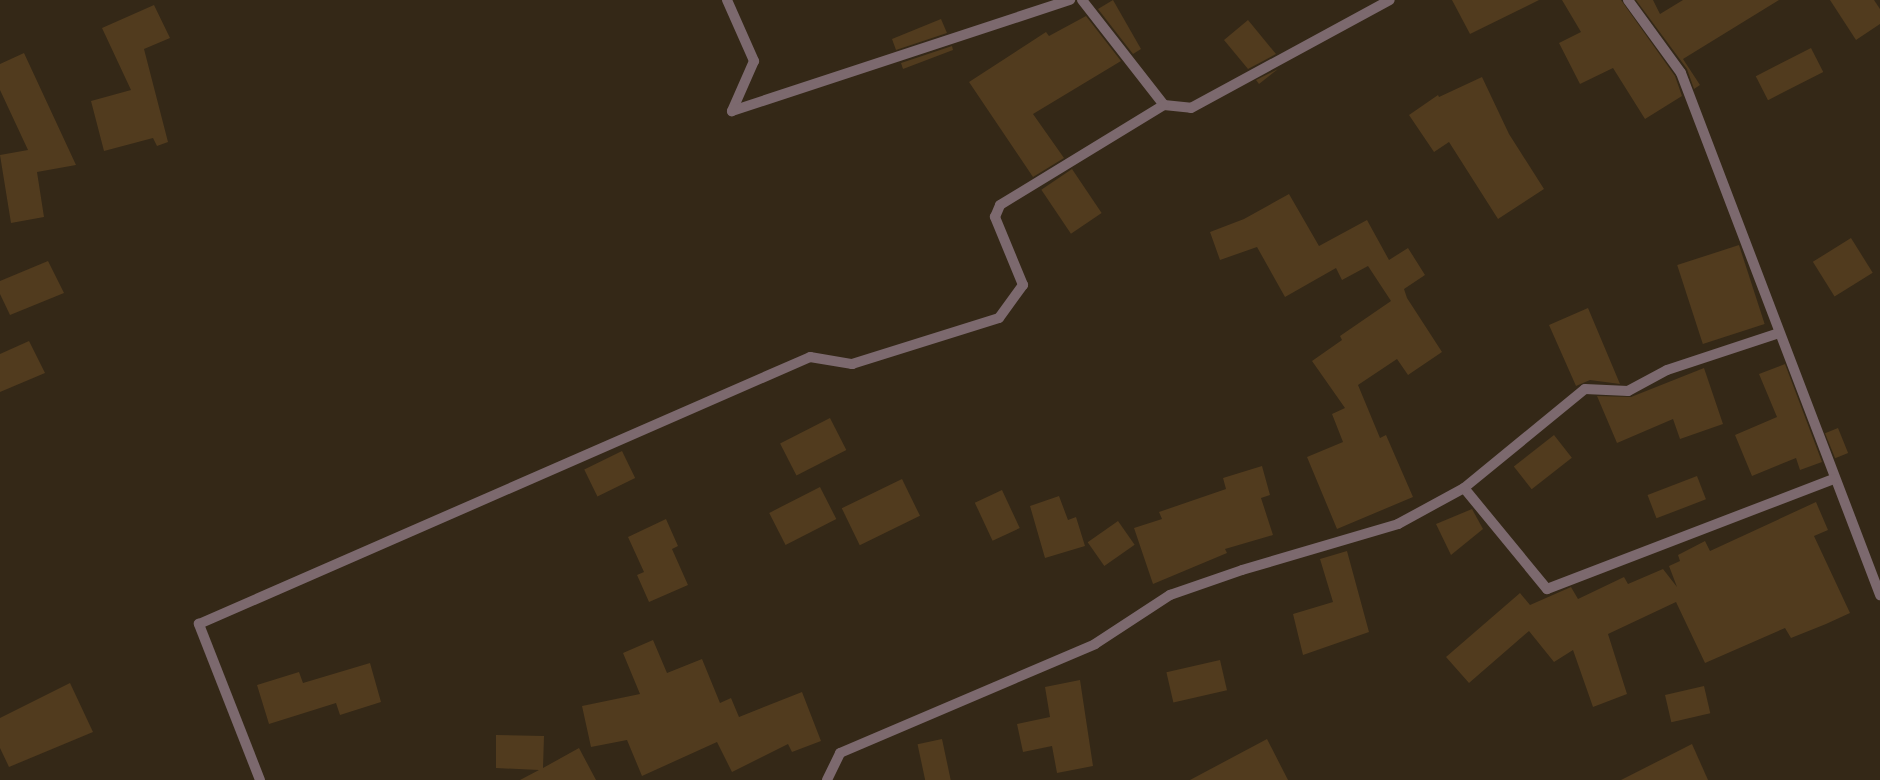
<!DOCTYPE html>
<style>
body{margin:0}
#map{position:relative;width:1880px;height:780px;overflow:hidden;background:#342817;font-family:"Asap Condensed",sans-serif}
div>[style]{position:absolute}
.building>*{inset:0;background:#513b1e;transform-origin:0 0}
.minor>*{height:10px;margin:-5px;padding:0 5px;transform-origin:5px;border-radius:5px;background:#7c696e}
span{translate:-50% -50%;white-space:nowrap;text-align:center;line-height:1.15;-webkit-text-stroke:4.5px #342817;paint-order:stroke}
</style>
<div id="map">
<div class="building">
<i style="clip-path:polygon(1113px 0,1141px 49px,1133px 54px,1098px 9px)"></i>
<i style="clip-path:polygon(1452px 0,1539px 0,1470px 34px)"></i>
<i style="clip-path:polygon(1562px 0,1621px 0,1675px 76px,1682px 96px,1645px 119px,1613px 68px,1580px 84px,1559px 43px,1581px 32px)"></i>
<i style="clip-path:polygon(1636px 0,1653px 0,1660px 14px,1683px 0,1779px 0,1683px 59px,1700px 85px,1694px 89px,1687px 69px)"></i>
<i style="clip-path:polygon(1830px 0,1874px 0,1880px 9px,1880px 24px,1856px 40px)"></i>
<i style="clip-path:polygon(154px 5px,170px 38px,144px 49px,168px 142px,157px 146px,153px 138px,104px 151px,91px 101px,131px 90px,102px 28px)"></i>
<i style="clip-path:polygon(1086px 16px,1121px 61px,1033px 114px,1064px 158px,1033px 177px,969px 82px,1046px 32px,1049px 36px)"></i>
<i style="clip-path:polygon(941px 19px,947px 33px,896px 50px,892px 39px)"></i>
<i style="clip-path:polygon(1248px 20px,1276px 54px,1248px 69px,1224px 40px)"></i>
<i style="clip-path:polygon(952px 46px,953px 50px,903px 69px,901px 63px)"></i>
<i style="left:1811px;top:48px;width:27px;height:62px;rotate:63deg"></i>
<i style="clip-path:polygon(24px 53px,76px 165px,37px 172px,44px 217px,11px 223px,0 155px,28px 150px,0 90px,0 64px)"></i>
<i style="clip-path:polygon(1278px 69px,1259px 84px,1256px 80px)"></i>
<i style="clip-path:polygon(1482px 77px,1509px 134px,1544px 189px,1498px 219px,1449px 142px,1434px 152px,1409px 115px,1438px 95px,1439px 97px)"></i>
<i style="left:1072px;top:169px;width:53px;height:37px;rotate:56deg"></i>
<i style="clip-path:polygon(1289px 194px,1319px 246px,1367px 220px,1389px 260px,1408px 248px,1425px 275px,1404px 289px,1407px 298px,1442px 352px,1408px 375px,1397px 359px,1358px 385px,1380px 438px,1386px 435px,1413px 497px,1337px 529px,1307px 457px,1343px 442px,1332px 414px,1345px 408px,1312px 361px,1342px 340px,1340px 336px,1391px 301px,1368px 266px,1342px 280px,1336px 268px,1285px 297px,1257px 247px,1220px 260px,1210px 232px,1244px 219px)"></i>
<i style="left:1851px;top:238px;width:41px;height:45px;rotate:58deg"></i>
<i style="left:1739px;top:245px;width:83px;height:65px;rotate:72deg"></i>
<i style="clip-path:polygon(48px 261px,64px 293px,10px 315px,0 294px,0 281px)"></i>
<i style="clip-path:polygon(1588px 308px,1620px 384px,1590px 380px,1576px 386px,1549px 325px)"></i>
<i style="clip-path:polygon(29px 341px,45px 373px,0 392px,0 354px)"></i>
<i style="clip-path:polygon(1785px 364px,1822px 462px,1800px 470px,1796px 458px,1752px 476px,1735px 435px,1777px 417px,1759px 374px)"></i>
<i style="clip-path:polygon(1704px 368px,1723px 424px,1680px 439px,1673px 419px,1617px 443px,1597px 396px,1631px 397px)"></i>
<i style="left:830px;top:418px;width:36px;height:56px;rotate:63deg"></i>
<i style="left:1838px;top:428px;width:27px;height:14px;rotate:68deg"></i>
<i style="left:1554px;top:435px;width:29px;height:51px;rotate:52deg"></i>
<i style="left:622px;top:451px;width:30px;height:42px;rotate:64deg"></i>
<i style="clip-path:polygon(1262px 466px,1270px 495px,1261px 498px,1273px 535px,1225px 549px,1227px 553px,1153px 584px,1134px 528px,1162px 519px,1159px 512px,1226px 489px,1223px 478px)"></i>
<i style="left:1697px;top:476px;width:25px;height:53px;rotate:69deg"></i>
<i style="left:902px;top:479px;width:41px;height:67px;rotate:64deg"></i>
<i style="left:820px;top:487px;width:36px;height:57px;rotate:63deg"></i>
<i style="left:1002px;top:490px;width:42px;height:30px;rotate:65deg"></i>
<i style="clip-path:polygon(1059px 496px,1068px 520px,1076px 517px,1085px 546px,1045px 558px,1030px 506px)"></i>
<i style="clip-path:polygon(1816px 502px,1828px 530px,1814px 536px,1850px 613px,1826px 624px,1791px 638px,1785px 628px,1705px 663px,1676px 602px,1608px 634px,1627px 694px,1593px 707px,1573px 650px,1554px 662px,1529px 631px,1469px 683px,1446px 657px,1520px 593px,1530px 605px,1571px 587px,1578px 599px,1624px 577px,1628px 584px,1663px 569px,1677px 587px,1669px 566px,1680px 561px,1678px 555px,1705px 541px,1710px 551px)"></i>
<i style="clip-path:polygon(1472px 509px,1483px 529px,1451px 555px,1436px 524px)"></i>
<i style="clip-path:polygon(666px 519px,678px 546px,672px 549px,688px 585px,649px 602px,637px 575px,644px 572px,628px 537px)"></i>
<i style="left:1118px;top:521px;width:29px;height:37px;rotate:55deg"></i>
<i style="clip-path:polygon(1347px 551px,1369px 632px,1303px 655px,1293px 614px,1333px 602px,1320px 559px)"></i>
<i style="clip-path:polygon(653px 640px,667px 673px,702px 659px,720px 703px,731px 698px,739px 717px,802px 692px,821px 741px,792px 752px,788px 744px,732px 772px,717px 742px,642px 776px,627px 740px,591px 747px,582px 706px,640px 694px,623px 653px)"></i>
<i style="left:1220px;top:660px;width:31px;height:55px;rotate:77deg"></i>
<i style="clip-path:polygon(370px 663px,381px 702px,340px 715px,336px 703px,269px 724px,257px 685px,299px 672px,303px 683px)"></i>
<i style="clip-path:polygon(1080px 680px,1093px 766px,1057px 773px,1052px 746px,1023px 752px,1017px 724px,1050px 717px,1045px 687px)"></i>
<i style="clip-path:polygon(70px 683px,93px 732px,9px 767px,0 748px,0 718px)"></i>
<i style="left:1704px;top:686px;width:28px;height:40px;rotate:77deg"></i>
<i style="clip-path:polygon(496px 735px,544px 736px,543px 768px,579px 748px,596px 780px,520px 780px,539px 770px,496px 768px)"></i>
<i style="left:942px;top:739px;width:42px;height:25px;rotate:78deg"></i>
<i style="clip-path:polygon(1267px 739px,1288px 780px,1190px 780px)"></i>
<i style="clip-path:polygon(1692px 744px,1708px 780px,1621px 780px)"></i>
</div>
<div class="minor">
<i style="left:727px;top:0;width:67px;rotate:66.1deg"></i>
<i style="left:754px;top:61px;width:55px;rotate:113.7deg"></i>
<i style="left:732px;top:111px;width:356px;rotate:-18.2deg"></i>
<i style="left:1082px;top:0;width:133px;rotate:52deg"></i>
<i style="left:1164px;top:105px;width:27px;rotate:6deg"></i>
<i style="left:1191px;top:108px;width:226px;rotate:-28.5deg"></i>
<i style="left:1628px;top:0;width:90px;rotate:54deg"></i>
<i style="left:1681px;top:73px;width:559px;rotate:69.13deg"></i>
<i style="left:1464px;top:488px;width:156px;rotate:-39.3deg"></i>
<i style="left:1585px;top:389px;width:43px;rotate:2.7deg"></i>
<i style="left:1628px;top:391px;width:44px;rotate:-28.3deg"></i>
<i style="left:1667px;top:370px;width:118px;rotate:-18.3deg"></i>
<i style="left:260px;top:780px;width:168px;rotate:-111.4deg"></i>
<i style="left:199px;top:624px;width:667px;rotate:-23.6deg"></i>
<i style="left:810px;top:357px;width:43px;rotate:9.5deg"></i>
<i style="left:852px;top:364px;width:154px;rotate:-17.4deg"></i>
<i style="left:999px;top:318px;width:41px;rotate:-54deg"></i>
<i style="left:1023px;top:285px;width:74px;rotate:-112.4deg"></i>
<i style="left:995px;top:217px;width:13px;rotate:-67deg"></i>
<i style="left:1000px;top:205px;width:192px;rotate:-31.4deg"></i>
<i style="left:827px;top:780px;width:30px;rotate:-64deg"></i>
<i style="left:840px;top:753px;width:277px;rotate:-23.1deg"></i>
<i style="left:1095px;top:644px;width:90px;rotate:-33.2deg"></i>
<i style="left:1170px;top:595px;width:76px;rotate:-19.1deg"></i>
<i style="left:1242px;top:570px;width:163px;rotate:-16.4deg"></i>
<i style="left:1398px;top:524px;width:75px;rotate:-28.6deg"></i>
<i style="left:1464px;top:488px;width:131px;rotate:50.6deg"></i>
<i style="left:1547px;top:589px;width:307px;rotate:-21deg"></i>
</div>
</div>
